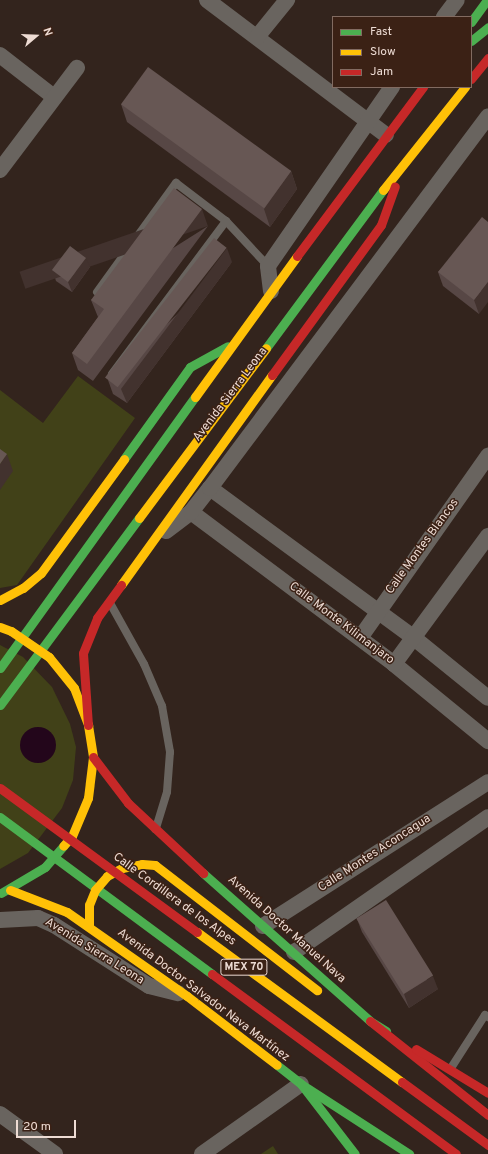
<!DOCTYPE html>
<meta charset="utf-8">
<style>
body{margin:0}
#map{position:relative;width:488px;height:1154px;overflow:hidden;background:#33241d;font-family:Overpass,sans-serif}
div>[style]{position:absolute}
.green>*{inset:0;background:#414118}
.water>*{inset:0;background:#23061b}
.round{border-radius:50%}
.lane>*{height:8px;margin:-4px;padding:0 4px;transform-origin:4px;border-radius:4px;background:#69645f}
.street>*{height:16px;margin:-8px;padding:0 8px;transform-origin:8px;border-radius:8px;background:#69645f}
.fast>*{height:9px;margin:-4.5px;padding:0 4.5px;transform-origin:4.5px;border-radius:4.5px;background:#4caf50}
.slow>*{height:9px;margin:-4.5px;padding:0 4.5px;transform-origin:4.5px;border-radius:4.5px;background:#ffc107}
.jam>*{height:9px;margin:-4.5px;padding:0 4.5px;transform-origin:4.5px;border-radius:4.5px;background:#c62828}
.wall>*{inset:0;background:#574745}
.shaded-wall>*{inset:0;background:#42322e;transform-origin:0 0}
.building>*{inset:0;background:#675754;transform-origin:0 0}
span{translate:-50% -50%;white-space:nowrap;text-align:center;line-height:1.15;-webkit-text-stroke:3px #3b2115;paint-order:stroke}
.shield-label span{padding:1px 3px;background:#3b2115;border:1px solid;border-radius:3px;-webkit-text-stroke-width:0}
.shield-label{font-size:11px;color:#eddbd3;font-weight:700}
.street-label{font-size:12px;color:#eddbd3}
.legend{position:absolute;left:332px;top:16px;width:140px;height:72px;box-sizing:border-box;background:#3b2115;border:1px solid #826b61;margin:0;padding:5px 7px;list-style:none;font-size:12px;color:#eddbd3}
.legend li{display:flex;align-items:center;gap:8px;height:20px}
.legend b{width:20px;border:1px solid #826b61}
.north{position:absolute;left:16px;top:16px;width:40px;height:40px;-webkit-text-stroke:3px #3b2115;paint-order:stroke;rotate:71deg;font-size:11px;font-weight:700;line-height:16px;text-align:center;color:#eddbd3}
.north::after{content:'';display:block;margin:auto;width:14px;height:18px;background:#eddbd3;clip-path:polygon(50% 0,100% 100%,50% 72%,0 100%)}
.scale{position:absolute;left:16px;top:1120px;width:60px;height:18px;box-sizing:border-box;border:2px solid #eddbd3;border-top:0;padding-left:5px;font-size:12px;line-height:14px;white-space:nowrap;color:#eddbd3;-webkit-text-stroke:3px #3b2115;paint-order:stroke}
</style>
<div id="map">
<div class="green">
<i style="clip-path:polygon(78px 376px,135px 418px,17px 585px,0 588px,0 390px,43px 423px)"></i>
<i style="clip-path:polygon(0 645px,23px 657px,52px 687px,70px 724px,76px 747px,73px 780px,62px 808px,28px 853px,0 869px)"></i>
<i style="clip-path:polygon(273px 1146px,278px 1154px,261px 1154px)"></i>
</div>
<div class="water">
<i class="round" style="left:20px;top:727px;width:36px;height:36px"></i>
</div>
<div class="lane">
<i style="left:97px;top:292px;width:135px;rotate:-54.1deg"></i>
<i style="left:176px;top:183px;width:63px;rotate:37.2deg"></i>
<i style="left:226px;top:221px;width:62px;rotate:47deg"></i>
<i style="left:112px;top:374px;width:191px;rotate:-53.3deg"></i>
<i style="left:110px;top:603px;width:70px;rotate:60.9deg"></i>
<i style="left:144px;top:664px;width:46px;rotate:66.8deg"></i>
<i style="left:162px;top:706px;width:47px;rotate:80.1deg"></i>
<i style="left:170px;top:752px;width:40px;rotate:94.3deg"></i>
<i style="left:167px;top:792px;width:39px;rotate:107deg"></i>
<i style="left:451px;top:1068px;width:63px;rotate:-57.3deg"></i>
<i style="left:485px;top:1015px;width:4px;rotate:34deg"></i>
</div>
<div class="street">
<i style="left:207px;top:0;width:224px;rotate:37deg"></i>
<i style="left:444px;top:17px;width:21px;rotate:-53deg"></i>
<i style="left:257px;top:37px;width:48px;rotate:-51deg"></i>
<i style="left:0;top:55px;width:68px;rotate:37.9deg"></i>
<i style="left:0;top:170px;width:128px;rotate:-53deg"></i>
<i style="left:271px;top:291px;width:25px;rotate:-97deg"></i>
<i style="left:268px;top:266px;width:218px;rotate:-55.3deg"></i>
<i style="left:210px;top:488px;width:253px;rotate:36.3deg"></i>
<i style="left:414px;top:638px;width:95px;rotate:39deg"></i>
<i style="left:191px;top:512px;width:254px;rotate:36.8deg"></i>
<i style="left:394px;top:664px;width:122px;rotate:39.3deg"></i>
<i style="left:166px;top:531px;width:31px;rotate:-37deg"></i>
<i style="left:191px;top:512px;width:31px;rotate:-52deg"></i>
<i style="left:210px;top:488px;width:464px;rotate:-53.2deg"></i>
<i style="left:360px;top:638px;width:223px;rotate:-54.9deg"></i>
<i style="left:394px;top:664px;width:159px;rotate:-53.7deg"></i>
<i style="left:0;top:920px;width:38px;rotate:-3deg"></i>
<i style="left:38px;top:918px;width:17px;rotate:24deg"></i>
<i style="left:54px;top:925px;width:113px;rotate:32.7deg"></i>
<i style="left:149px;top:986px;width:30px;rotate:14deg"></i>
<i style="left:263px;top:926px;width:267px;rotate:-32.6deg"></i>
<i style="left:294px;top:952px;width:236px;rotate:-34.8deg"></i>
<i style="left:0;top:1114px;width:68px;rotate:36deg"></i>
<i style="left:202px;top:1154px;width:121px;rotate:-35.3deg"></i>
</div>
<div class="fast">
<i style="left:471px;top:22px;width:27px;rotate:-54deg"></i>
<i style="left:471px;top:41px;width:22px;rotate:-39deg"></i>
<i style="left:266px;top:348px;width:197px;rotate:-53.5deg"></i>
<i style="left:124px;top:459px;width:113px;rotate:-54.3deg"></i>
<i style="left:190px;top:367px;width:43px;rotate:-28.9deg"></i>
<i style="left:0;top:668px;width:334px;rotate:-54.3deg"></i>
<i style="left:0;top:705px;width:233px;rotate:-53.4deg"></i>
<i style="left:0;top:817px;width:264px;rotate:36.5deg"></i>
<i style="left:203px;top:873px;width:223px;rotate:41.5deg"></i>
<i style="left:370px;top:1021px;width:19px;rotate:32deg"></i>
<i style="left:1px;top:893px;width:51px;rotate:-30.6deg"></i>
<i style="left:45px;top:867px;width:28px;rotate:-49deg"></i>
<i style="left:277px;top:1065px;width:31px;rotate:38deg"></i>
<i style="left:301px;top:1084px;width:88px;rotate:52.4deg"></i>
<i style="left:301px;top:1084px;width:129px;rotate:32.9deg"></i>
</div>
<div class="slow">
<i style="left:383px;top:190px;width:132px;rotate:-51.5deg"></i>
<i style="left:195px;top:397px;width:174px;rotate:-54.1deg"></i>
<i style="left:139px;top:518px;width:212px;rotate:-53.2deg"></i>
<i style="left:121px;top:585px;width:259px;rotate:-54.3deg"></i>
<i style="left:0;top:600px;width:26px;rotate:-28deg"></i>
<i style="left:23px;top:588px;width:23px;rotate:-40deg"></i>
<i style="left:41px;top:573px;width:141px;rotate:-53.9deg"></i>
<i style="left:0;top:627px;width:12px;rotate:20deg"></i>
<i style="left:11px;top:631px;width:46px;rotate:34.4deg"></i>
<i style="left:49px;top:657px;width:40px;rotate:51deg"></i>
<i style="left:74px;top:688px;width:40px;rotate:69deg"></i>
<i style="left:88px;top:725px;width:32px;rotate:81deg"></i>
<i style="left:93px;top:757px;width:41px;rotate:97deg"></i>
<i style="left:88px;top:798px;width:41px;rotate:112.8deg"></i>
<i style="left:72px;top:836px;width:13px;rotate:132deg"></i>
<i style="left:10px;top:890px;width:61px;rotate:21.1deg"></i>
<i style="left:67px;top:912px;width:146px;rotate:35deg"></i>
<i style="left:187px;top:996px;width:113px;rotate:37.5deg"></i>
<i style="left:89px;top:926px;width:21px;rotate:-90deg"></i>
<i style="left:89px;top:905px;width:16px;rotate:-68deg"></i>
<i style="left:95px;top:890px;width:18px;rotate:-49deg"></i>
<i style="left:107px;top:876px;width:17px;rotate:-28deg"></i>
<i style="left:122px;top:868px;width:20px;rotate:-11deg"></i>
<i style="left:142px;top:864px;width:13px;rotate:4deg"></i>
<i style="left:155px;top:865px;width:205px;rotate:37.7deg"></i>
<i style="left:197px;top:932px;width:254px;rotate:36.2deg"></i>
</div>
<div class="jam">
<i style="left:471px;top:79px;width:27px;rotate:-51deg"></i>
<i style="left:297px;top:256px;width:211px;rotate:-53.3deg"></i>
<i style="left:272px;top:375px;width:185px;rotate:-54deg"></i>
<i style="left:381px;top:225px;width:41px;rotate:-70.3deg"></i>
<i style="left:88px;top:725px;width:72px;rotate:-94deg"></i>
<i style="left:83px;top:653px;width:38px;rotate:-68deg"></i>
<i style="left:97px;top:618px;width:41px;rotate:-54deg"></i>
<i style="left:93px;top:757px;width:58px;rotate:52.7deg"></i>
<i style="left:128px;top:803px;width:103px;rotate:43deg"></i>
<i style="left:0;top:788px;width:244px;rotate:36.2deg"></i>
<i style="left:212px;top:974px;width:303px;rotate:36.4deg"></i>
<i style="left:370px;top:1021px;width:151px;rotate:38.5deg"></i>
<i style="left:416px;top:1049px;width:84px;rotate:31.4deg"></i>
<i style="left:402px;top:1082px;width:107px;rotate:36.2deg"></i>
</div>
<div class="wall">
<i style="clip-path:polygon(121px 104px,291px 171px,297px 189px,270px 227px,127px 122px)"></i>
<i style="clip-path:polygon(488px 222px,479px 314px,443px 286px,438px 272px)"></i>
<i style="clip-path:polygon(208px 226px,93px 381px,78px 370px,72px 353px,98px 317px,91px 300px)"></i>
<i style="clip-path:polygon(232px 262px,127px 403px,113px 394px,108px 380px)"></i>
<i style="clip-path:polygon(90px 267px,72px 292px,56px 281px,53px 271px)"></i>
<i style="clip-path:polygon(357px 919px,438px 989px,409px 1008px,362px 932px)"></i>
</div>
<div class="shaded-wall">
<i style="clip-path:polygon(291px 171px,297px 189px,270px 227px,264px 209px)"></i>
<i style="left:202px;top:209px;width:18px;height:193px;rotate:71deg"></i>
<i style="clip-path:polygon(227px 248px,232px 262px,127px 403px,121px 389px)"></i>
<i style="clip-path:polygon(86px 258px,90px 267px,72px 292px,68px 282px)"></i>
<i style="clip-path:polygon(488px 282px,488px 302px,479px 314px,474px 300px)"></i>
<i style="clip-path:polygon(7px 454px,13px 471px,0 490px,0 464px)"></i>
<i style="clip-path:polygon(433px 976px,438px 989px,409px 1008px,404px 994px)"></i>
</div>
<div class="building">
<i style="left:148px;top:67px;width:177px;height:46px;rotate:36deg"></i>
<i style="clip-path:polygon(174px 188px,202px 209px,87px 364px,72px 353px,104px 309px,91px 300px)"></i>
<i style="clip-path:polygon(482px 217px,488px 222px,488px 282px,474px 300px,438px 272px)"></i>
<i style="left:214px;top:238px;width:16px;height:177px;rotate:38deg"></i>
<i style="left:70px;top:246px;width:20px;height:30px;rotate:37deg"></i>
<i style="clip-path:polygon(0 449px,7px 454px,0 464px)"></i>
<i style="left:386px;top:900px;width:89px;height:35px;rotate:58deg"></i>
</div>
<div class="shield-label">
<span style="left:244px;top:967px">MEX 70</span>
</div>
<div class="street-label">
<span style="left:231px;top:395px;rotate:-53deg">Avenida Sierra Leona</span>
<span style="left:423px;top:547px;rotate:-54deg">Calle Montes Blancos</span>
<span style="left:341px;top:624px;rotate:37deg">Calle Monte Kilimanjaro</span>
<span style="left:375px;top:854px;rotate:-33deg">Calle Montes Aconcagua</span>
<span style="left:174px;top:900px;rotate:36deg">Calle Cordillera de los Alpes</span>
<span style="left:286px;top:930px;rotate:42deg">Avenida Doctor Manuel Nava</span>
<span style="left:94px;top:952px;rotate:32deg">Avenida Sierra Leona</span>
<span style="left:203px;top:996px;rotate:37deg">Avenida Doctor Salvador Nava Martínez</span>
</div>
<ul class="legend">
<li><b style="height:5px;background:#4caf50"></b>Fast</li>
<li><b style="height:5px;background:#ffc107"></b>Slow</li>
<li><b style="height:5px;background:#c62828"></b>Jam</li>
</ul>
<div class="north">N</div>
<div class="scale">20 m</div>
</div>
